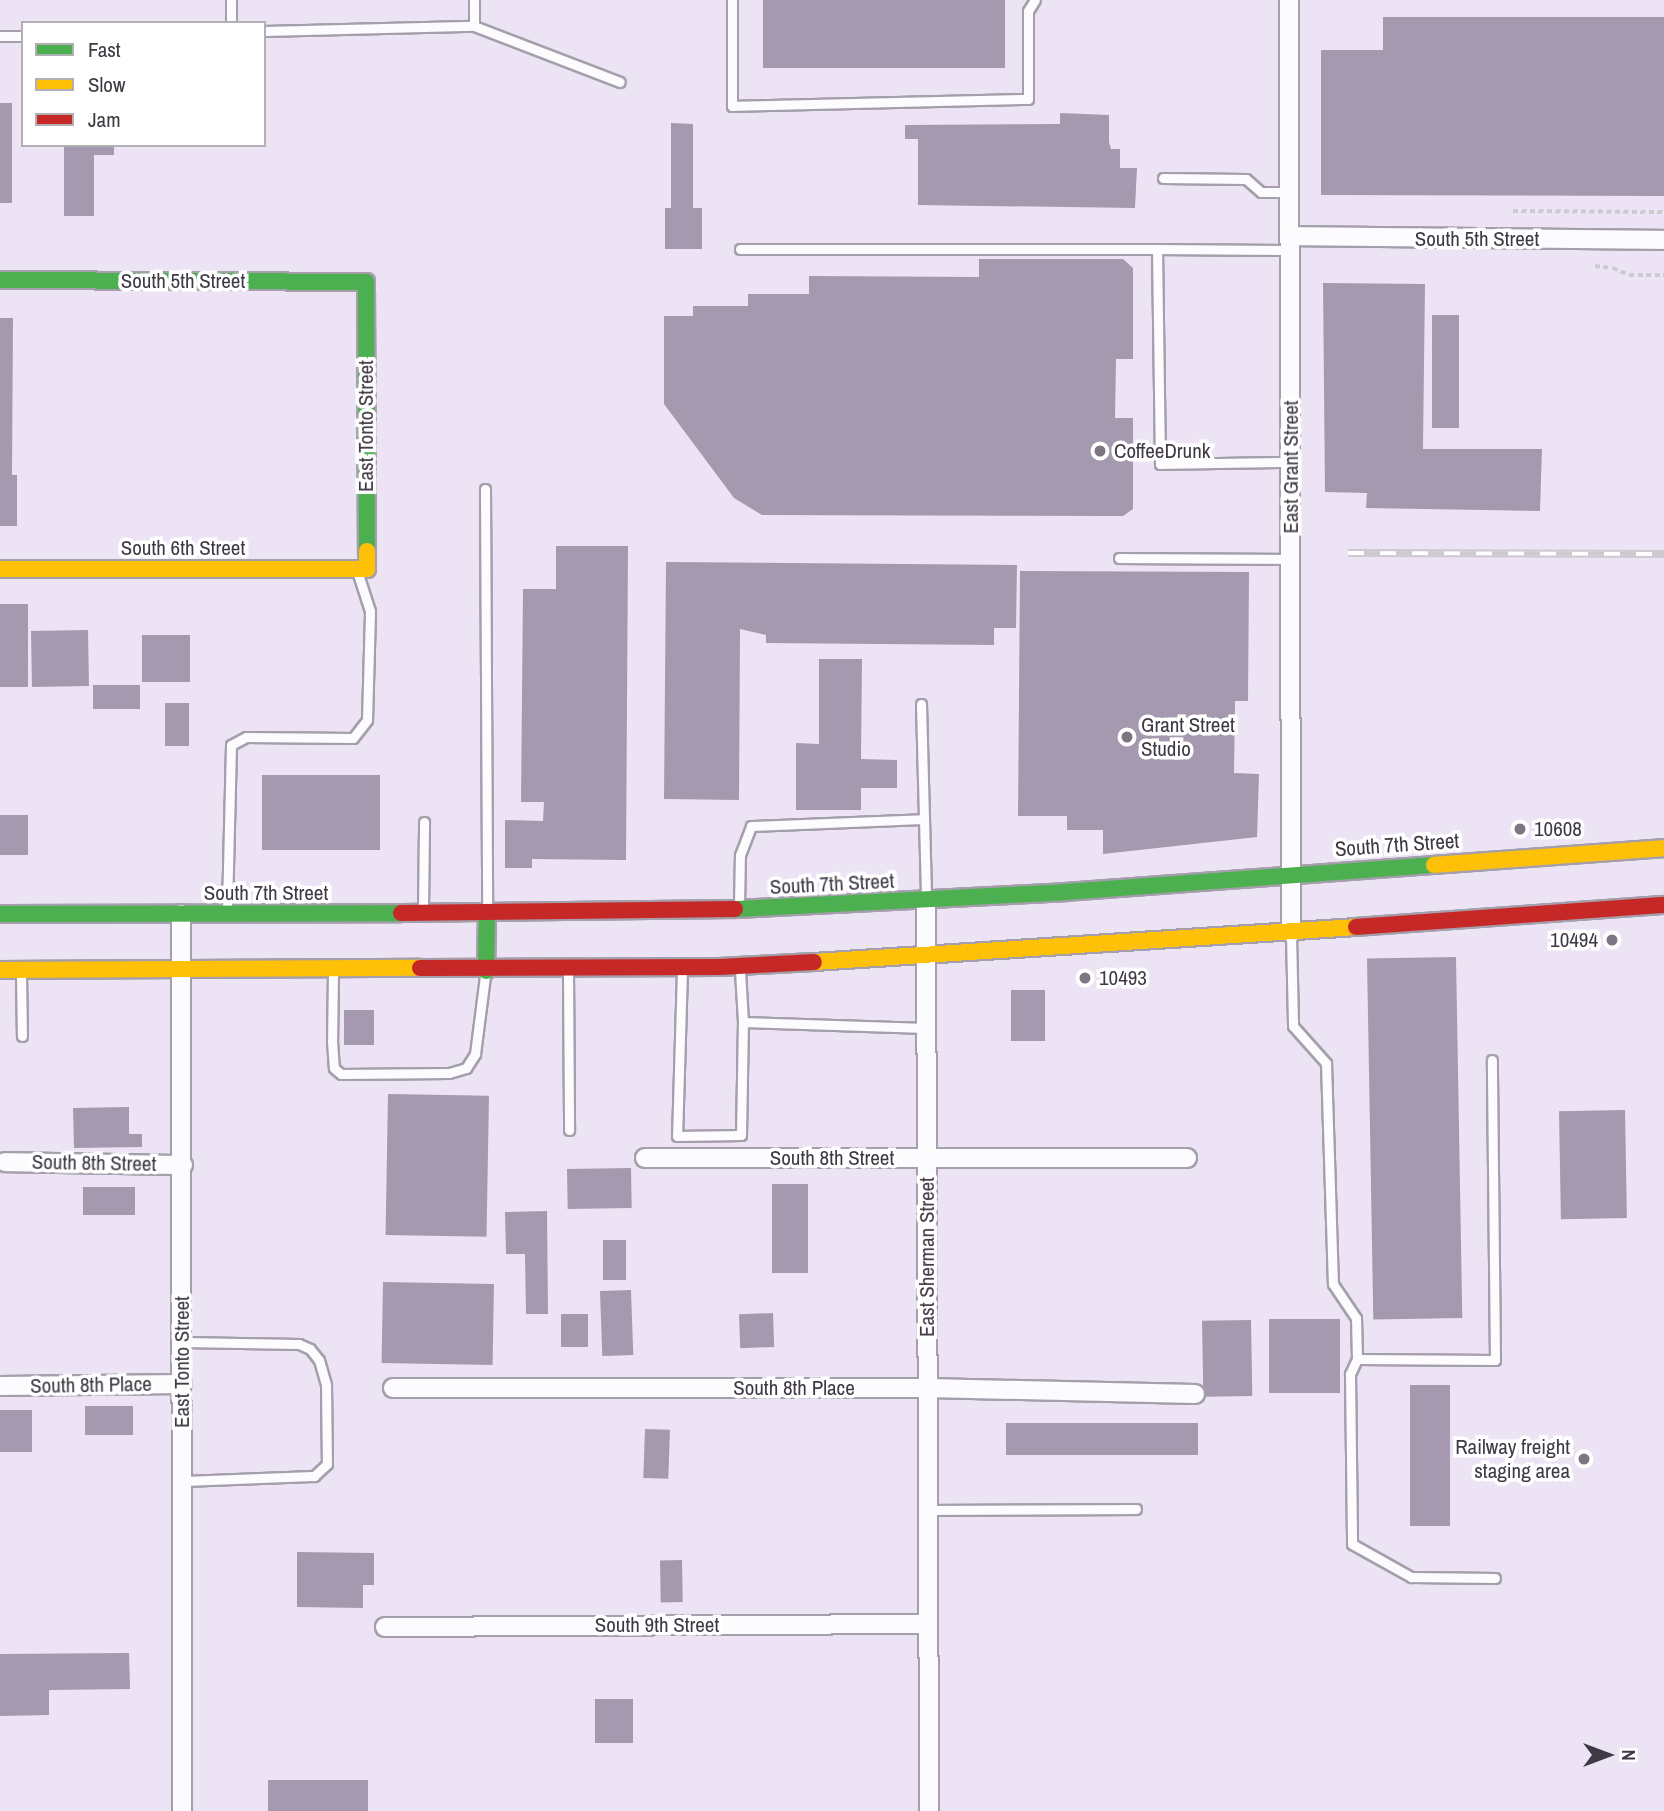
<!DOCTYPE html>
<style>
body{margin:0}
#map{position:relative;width:1664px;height:1811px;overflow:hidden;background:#ece4f4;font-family:"Archivo Narrow",sans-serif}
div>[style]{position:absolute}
.building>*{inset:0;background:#a499ae;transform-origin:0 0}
.path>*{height:3.5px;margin-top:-1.75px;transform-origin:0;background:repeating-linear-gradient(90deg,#ccc9cf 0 5px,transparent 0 8.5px)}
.roads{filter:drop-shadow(2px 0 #a59fab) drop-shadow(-2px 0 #a59fab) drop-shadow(0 2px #a59fab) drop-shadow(0 -2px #a59fab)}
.lane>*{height:9px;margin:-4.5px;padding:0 4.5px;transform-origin:4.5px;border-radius:4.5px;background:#fcfbfd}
.street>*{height:18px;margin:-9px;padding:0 9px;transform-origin:9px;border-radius:9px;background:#fcfbfd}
.fast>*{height:16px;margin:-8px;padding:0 8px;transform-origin:8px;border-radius:8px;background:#4caf50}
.slow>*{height:16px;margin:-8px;padding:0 8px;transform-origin:8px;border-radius:8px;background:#ffc107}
.jam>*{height:16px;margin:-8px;padding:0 8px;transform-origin:8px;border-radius:8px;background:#c62828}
.rail>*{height:8px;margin-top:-4px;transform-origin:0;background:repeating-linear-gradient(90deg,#fff 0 16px,#cdcacf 0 32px);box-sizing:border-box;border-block:2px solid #cdcacf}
.dots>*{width:19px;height:19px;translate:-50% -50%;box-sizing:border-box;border:4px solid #fff;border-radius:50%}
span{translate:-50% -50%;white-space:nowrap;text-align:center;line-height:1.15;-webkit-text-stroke:7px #fff;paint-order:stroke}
.street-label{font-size:21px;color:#3f3944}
.poi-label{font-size:21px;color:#3f3944}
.left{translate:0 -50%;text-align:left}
.right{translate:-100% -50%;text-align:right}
.legend{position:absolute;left:21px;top:21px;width:245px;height:126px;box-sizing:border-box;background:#fff;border:2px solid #b2b0b4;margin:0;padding:9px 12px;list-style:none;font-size:21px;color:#3f3944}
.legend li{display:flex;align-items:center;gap:14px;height:35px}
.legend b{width:35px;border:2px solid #b2b0b4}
.north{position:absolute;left:1573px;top:1720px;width:70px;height:70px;-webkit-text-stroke:5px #fff;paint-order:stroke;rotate:90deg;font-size:19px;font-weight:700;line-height:28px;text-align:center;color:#3f3944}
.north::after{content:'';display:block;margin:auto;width:24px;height:32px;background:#3f3944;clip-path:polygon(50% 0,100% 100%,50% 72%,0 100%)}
</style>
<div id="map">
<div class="building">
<i style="left:763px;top:0;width:242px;height:68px"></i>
<i style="clip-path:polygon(1383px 17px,1664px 17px,1664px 196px,1321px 195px,1321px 50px,1383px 50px)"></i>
<i style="left:0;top:103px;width:12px;height:100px"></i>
<i style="clip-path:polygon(1060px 113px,1109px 115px,1109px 142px,1111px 149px,1120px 149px,1120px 168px,1137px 168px,1135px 208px,918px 205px,918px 139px,905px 139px,905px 125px,1060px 124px)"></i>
<i style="clip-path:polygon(671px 123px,693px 124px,693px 208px,702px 208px,702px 249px,665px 249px,665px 208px,671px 208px)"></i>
<i style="clip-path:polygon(64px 145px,114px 145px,114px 155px,94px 155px,94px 216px,64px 216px)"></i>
<i style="clip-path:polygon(979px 259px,1123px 259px,1133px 268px,1133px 359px,1116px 359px,1115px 418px,1133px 418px,1133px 509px,1123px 516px,762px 515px,734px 498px,664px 404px,664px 316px,693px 316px,693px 306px,748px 306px,748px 294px,809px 294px,809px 276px,979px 277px)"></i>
<i style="clip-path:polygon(1323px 283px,1425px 284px,1423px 449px,1542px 449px,1540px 511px,1366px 508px,1367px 493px,1325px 492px)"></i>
<i style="left:1432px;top:315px;width:27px;height:113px"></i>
<i style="clip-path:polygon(0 318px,13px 318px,12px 475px,17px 475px,17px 526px,0 526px)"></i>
<i style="clip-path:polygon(556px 546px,628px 546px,626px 860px,532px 859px,532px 868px,505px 868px,505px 820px,543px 821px,544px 802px,521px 802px,523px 589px,556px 589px)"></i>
<i style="clip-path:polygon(666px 562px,1017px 565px,1016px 628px,994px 628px,994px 645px,766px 643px,766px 635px,740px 629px,739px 800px,664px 799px)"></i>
<i style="clip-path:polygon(1020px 571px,1249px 572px,1248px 701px,1235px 701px,1234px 773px,1259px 774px,1257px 837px,1103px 854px,1103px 830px,1067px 830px,1067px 816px,1018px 816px)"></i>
<i style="left:0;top:604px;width:28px;height:83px"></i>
<i style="left:88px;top:630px;width:56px;height:57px;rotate:89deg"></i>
<i style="left:142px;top:635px;width:48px;height:47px"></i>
<i style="clip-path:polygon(819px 659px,862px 659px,861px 759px,897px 760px,897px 788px,861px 788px,861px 810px,796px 810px,796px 743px,819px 744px)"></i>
<i style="left:93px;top:685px;width:47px;height:24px"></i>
<i style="left:165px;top:703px;width:24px;height:43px"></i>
<i style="left:262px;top:775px;width:118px;height:75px"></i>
<i style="left:0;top:815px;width:28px;height:40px"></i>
<i style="left:1456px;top:957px;width:361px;height:89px;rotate:89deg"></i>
<i style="left:1011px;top:990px;width:34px;height:51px"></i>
<i style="left:344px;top:1010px;width:30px;height:35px"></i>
<i style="left:388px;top:1094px;width:101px;height:141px;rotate:1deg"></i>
<i style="clip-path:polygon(129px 1107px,129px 1134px,142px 1134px,142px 1147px,74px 1148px,73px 1108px)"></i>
<i style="left:1625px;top:1110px;width:108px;height:66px;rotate:89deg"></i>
<i style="left:631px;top:1168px;width:40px;height:64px;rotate:89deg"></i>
<i style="left:772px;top:1184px;width:36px;height:89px"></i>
<i style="left:135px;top:1187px;width:28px;height:52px;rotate:90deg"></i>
<i style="clip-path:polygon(547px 1211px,548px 1314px,526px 1314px,525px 1254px,506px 1254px,505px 1212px)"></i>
<i style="left:603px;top:1240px;width:23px;height:40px"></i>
<i style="left:383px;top:1282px;width:111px;height:81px;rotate:1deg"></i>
<i style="left:631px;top:1290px;width:65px;height:31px;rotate:88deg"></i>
<i style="left:773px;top:1313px;width:34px;height:34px;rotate:88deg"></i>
<i style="left:561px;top:1314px;width:27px;height:33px"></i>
<i style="left:1269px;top:1319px;width:71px;height:74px"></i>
<i style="left:1251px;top:1320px;width:76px;height:49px;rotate:89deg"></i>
<i style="left:1450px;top:1385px;width:141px;height:40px;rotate:90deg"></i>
<i style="left:85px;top:1406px;width:48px;height:29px"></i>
<i style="left:0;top:1410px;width:32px;height:42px"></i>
<i style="left:1006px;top:1423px;width:192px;height:32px"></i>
<i style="left:645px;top:1429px;width:25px;height:49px;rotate:2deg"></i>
<i style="clip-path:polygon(297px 1552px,374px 1553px,374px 1585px,363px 1585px,363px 1608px,297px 1607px)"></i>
<i style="left:682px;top:1560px;width:42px;height:22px;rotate:89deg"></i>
<i style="clip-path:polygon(129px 1653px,130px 1689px,49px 1690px,49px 1715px,0 1716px,0 1654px)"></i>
<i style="left:633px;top:1699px;width:44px;height:38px;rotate:90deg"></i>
<i style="left:268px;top:1780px;width:100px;height:31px"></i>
</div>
<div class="path">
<i style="left:1513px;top:211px;width:151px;rotate:0.4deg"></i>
<i style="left:1595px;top:266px;width:18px;rotate:6deg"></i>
<i style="left:1613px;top:268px;width:17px;rotate:24deg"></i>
<i style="left:1629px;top:275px;width:35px"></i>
</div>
<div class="roads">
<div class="lane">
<i style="left:231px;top:0;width:23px;rotate:90deg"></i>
<i style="left:474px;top:0;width:26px;rotate:90deg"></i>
<i style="left:732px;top:0;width:106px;rotate:90deg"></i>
<i style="left:732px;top:106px;width:296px;rotate:-1.4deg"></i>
<i style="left:1028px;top:99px;width:88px;rotate:-90deg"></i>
<i style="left:1028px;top:11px;width:13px;rotate:-58deg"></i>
<i style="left:264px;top:31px;width:210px;rotate:-1.4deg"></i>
<i style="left:474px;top:26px;width:156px;rotate:21deg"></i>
<i style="left:0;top:36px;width:23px"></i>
<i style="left:1163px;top:178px;width:83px;rotate:0.7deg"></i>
<i style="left:1246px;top:179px;width:20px;rotate:41deg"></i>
<i style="left:1261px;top:192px;width:29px"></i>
<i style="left:740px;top:249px;width:417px"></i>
<i style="left:1290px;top:250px;width:133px;rotate:-179.6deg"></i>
<i style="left:1157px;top:249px;width:215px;rotate:89.2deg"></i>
<i style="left:1160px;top:464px;width:131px;rotate:-0.9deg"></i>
<i style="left:485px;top:489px;width:420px;rotate:89.7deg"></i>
<i style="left:1119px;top:558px;width:172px;rotate:0.3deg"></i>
<i style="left:921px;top:704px;width:190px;rotate:88.5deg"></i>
<i style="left:739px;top:905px;width:50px;rotate:-88.9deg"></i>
<i style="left:740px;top:855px;width:31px;rotate:-69deg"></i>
<i style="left:751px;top:826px;width:173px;rotate:-2.3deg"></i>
<i style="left:227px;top:909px;width:164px;rotate:-88.6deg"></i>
<i style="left:231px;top:745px;width:17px;rotate:-28deg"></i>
<i style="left:246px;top:737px;width:107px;rotate:0.5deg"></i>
<i style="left:353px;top:738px;width:23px;rotate:-52deg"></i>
<i style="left:367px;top:720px;width:109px;rotate:-88.4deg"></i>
<i style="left:370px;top:611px;width:40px;rotate:-108deg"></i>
<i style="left:423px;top:909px;width:87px;rotate:-89.3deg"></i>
<i style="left:1291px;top:935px;width:91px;rotate:88.7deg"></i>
<i style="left:1293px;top:1026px;width:50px;rotate:48.3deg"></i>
<i style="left:1326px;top:1063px;width:221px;rotate:88.2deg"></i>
<i style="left:1333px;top:1284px;width:41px;rotate:55.9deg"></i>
<i style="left:1356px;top:1318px;width:41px;rotate:88.6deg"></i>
<i style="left:1357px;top:1359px;width:138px;rotate:0.4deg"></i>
<i style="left:1495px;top:1360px;width:300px;rotate:-90.6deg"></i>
<i style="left:682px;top:970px;width:166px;rotate:91.7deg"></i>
<i style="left:677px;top:1136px;width:64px;rotate:-0.9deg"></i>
<i style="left:741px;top:1135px;width:113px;rotate:-89deg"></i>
<i style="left:743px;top:1022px;width:183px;rotate:1.9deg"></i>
<i style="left:740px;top:971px;width:51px;rotate:86.6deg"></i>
<i style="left:568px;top:972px;width:158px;rotate:89.6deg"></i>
<i style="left:333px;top:973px;width:68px;rotate:90.8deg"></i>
<i style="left:332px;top:1041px;width:27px;rotate:86deg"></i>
<i style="left:334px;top:1068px;width:9px;rotate:41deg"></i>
<i style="left:341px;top:1074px;width:108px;rotate:-0.5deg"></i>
<i style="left:449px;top:1073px;width:18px;rotate:-16deg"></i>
<i style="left:466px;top:1068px;width:17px;rotate:-57deg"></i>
<i style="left:475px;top:1054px;width:79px;rotate:-82.7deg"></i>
<i style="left:21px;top:975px;width:61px;rotate:89.1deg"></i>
<i style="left:182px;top:1342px;width:117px;rotate:1deg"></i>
<i style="left:299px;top:1344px;width:12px;rotate:24deg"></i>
<i style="left:310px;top:1349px;width:14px;rotate:51deg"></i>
<i style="left:319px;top:1360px;width:26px;rotate:74deg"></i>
<i style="left:326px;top:1385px;width:79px;rotate:89.3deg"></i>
<i style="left:327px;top:1464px;width:18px;rotate:137deg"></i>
<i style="left:314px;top:1476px;width:132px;rotate:177.8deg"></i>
<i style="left:1357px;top:1359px;width:17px;rotate:115deg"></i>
<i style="left:1350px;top:1374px;width:170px;rotate:89.3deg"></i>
<i style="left:1352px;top:1544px;width:68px;rotate:29.2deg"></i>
<i style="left:1411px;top:1577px;width:84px;rotate:0.7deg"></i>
<i style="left:928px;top:1510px;width:208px;rotate:-0.3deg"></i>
</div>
<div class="street">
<i style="left:1289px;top:0;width:933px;rotate:89.88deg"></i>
<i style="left:1290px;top:236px;width:374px;rotate:0.6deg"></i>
<i style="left:926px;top:900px;width:911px;rotate:89.81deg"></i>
<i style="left:181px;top:914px;width:897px;rotate:89.94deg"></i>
<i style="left:645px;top:1158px;width:542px"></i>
<i style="left:5px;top:1162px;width:178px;rotate:1deg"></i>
<i style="left:0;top:1386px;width:182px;rotate:-0.6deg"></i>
<i style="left:393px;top:1388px;width:535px"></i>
<i style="left:928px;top:1388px;width:267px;rotate:1.3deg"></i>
<i style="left:385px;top:1627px;width:543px;rotate:-0.32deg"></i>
</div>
<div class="fast">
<i style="left:0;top:280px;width:366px;rotate:0.3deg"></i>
<i style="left:366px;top:282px;width:269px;rotate:89.8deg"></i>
<i style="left:735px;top:909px;width:331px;rotate:-2.9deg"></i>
<i style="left:1066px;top:892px;width:369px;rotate:-4.2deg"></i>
<i style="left:0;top:914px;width:401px;rotate:-0.1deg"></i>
<i style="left:486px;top:971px;width:57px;rotate:-89deg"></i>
</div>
<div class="slow">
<i style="left:0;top:569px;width:367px"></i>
<i style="left:367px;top:569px;width:18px;rotate:-90deg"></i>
<i style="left:1434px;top:865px;width:231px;rotate:-4.2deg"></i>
<i style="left:814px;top:962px;width:543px;rotate:-3.69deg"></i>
<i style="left:0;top:970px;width:420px;rotate:-0.3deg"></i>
</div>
<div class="jam">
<i style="left:401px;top:913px;width:334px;rotate:-0.7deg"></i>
<i style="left:1356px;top:927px;width:309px;rotate:-4.1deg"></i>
<i style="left:420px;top:968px;width:299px;rotate:-0.2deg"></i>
<i style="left:719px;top:967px;width:95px;rotate:-3deg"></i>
</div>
</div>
<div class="rail">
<i style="left:1348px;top:553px;width:316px;rotate:0.2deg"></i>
</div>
<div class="dots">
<i style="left:1100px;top:451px;background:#7c7582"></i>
<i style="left:1127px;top:737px;background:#7c7582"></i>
<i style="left:1520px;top:829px;background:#7c7582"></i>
<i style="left:1612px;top:940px;background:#7c7582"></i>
<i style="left:1085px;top:978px;background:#7c7582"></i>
<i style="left:1584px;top:1459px;background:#7c7582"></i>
</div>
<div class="street-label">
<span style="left:1477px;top:239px">South 5th Street</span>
<span style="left:183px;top:281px">South 5th Street</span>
<span style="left:366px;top:426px;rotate:-90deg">East Tonto Street</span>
<span style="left:1291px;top:467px;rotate:-90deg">East Grant Street</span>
<span style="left:183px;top:548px">South 6th Street</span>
<span style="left:1397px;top:845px;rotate:-4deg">South 7th Street</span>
<span style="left:832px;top:884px;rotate:-3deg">South 7th Street</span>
<span style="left:266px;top:893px">South 7th Street</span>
<span style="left:832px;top:1158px">South 8th Street</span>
<span style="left:94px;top:1163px;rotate:1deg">South 8th Street</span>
<span style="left:927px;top:1257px;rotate:-90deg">East Sherman Street</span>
<span style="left:182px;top:1362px;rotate:-90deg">East Tonto Street</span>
<span style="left:91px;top:1385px;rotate:-1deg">South 8th Place</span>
<span style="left:794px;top:1388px">South 8th Place</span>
<span style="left:657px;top:1625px">South 9th Street</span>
</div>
<div class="poi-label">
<span class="left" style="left:1114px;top:451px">CoffeeDrunk</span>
<span class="left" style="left:1141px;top:737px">Grant Street<br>Studio</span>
<span class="left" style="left:1534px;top:829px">10608</span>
<span class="right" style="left:1598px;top:940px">10494</span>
<span class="left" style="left:1099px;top:978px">10493</span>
<span class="right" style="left:1570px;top:1459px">Railway freight<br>staging area</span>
</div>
<ul class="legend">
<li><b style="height:9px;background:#4caf50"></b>Fast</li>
<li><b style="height:9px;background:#ffc107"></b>Slow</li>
<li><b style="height:9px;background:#c62828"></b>Jam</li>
</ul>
<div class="north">N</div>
</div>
